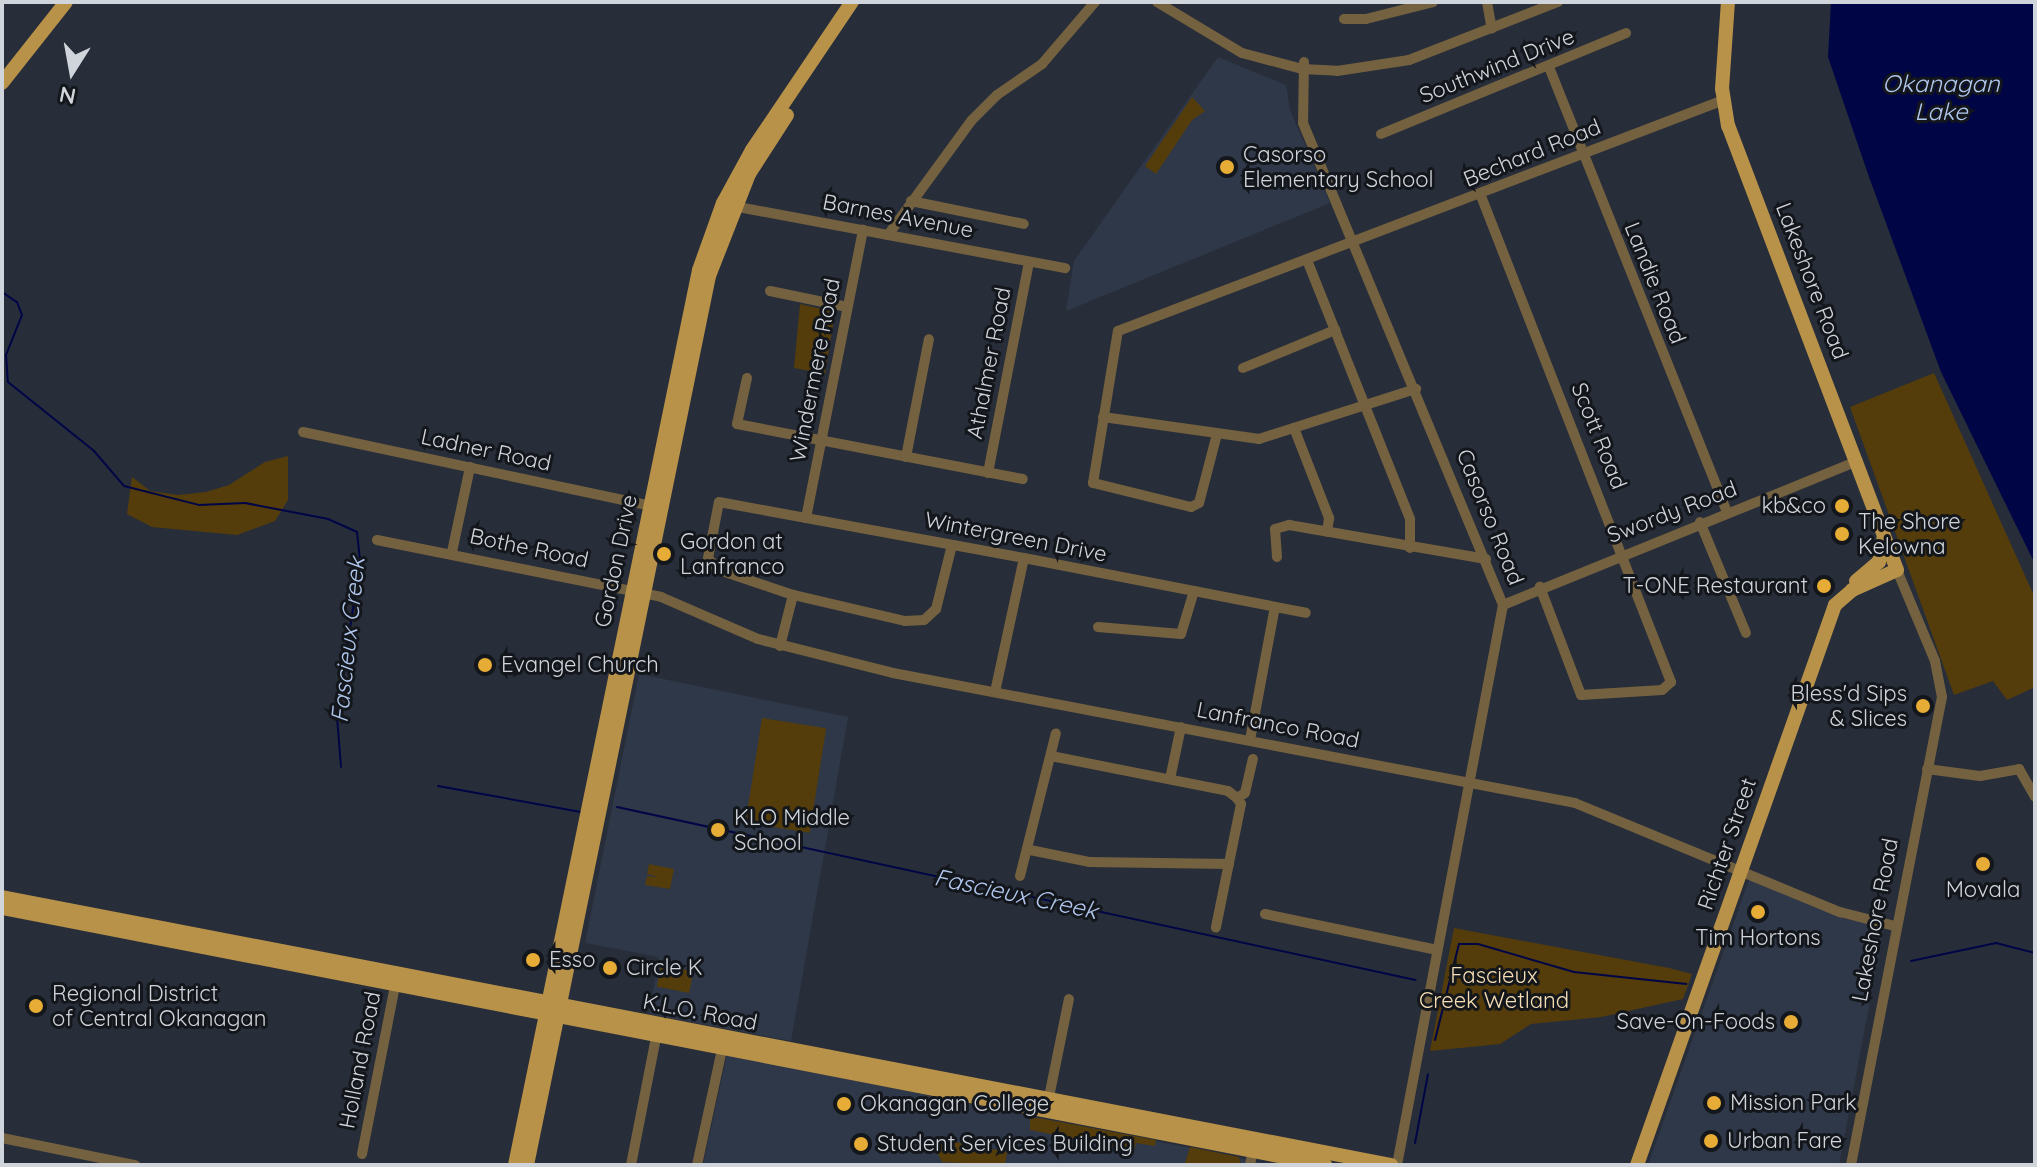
<!DOCTYPE html>
<style>
body{margin:0}
#map{position:relative;width:2037px;height:1167px;overflow:hidden;background:#282e39;font-family:Quicksand,sans-serif}
div>[style]{position:absolute}
.built>*{inset:0;background:#2f3849}
.green>*{inset:0;background:#543c0b;transform-origin:0 0}
.water>*{inset:0;background:#000546}
.stream>*{height:2px;margin:-1px;padding:0 1px;transform-origin:1px;border-radius:1px;background:#000546}
.minor>*{height:10px;margin:-5px;padding:0 5px;transform-origin:5px;border-radius:5px;background:#746140}
.major>*{height:14px;margin:-7px;padding:0 7px;transform-origin:7px;border-radius:7px;background:#b9924a}
.dots>*{width:22px;height:22px;translate:-50% -50%;box-sizing:border-box;border:4px solid #13161b;border-radius:50%}
span{translate:-50% -50%;white-space:nowrap;text-align:center;line-height:1.15;-webkit-text-stroke:6px #13161b;paint-order:stroke}
.street-label{font-size:22px;color:#d0d4db}
.poi-label{font-size:22px;color:#d0d4db}
.left{translate:0 -50%;text-align:left}
.right{translate:-100% -50%;text-align:right}
.park-label{font-size:22px;color:#f5ddb4}
.water-label{font-size:24px;color:#b0c6ed;font-style:italic}
.frame{position:absolute;inset:0;border:4px solid #d0d4db;pointer-events:none}
.north{position:absolute;left:32px;top:32px;width:80px;height:80px;-webkit-text-stroke:6px #13161b;paint-order:stroke;rotate:191deg;font-size:22px;font-weight:700;line-height:32px;text-align:center;color:#d0d4db}
.north::after{content:'';display:block;margin:auto;width:28px;height:36px;background:#d0d4db;clip-path:polygon(50% 0,100% 100%,50% 72%,0 100%)}
</style>
<div id="map">
<div class="built">
<i style="clip-path:polygon(1218px 57px,1286px 85px,1290px 110px,1330px 203px,1066px 311px,1074px 261px)"></i>
<i style="clip-path:polygon(639px 674px,848px 717px,791px 1041px,649px 1014px,659px 957px,585px 943px)"></i>
<i style="clip-path:polygon(1749px 880px,1845px 919px,1884px 927px,1839px 1165px,1648px 1165px)"></i>
<i style="clip-path:polygon(727px 1055px,1274px 1165px,703px 1165px)"></i>
</div>
<div class="green">
<i style="clip-path:polygon(1192px 97px,1205px 111px,1192px 120px,1156px 174px,1145px 166px)"></i>
<i style="clip-path:polygon(800px 304px,835px 312px,825px 374px,794px 368px)"></i>
<i style="clip-path:polygon(1934px 373px,2035px 598px,2035px 687px,2007px 700px,1993px 681px,1954px 695px,1850px 407px)"></i>
<i style="clip-path:polygon(288px 456px,288px 500px,275px 521px,237px 535px,152px 527px,127px 514px,132px 477px,150px 491px,178px 495px,206px 492px,229px 485px,265px 462px)"></i>
<i style="left:762px;top:718px;width:65px;height:106px;rotate:9deg"></i>
<i style="clip-path:polygon(649px 864px,674px 869px,670px 889px,645px 885px,647px 876px,659px 877px,647px 874px)"></i>
<i style="clip-path:polygon(1454px 928px,1669px 968px,1692px 974px,1683px 999px,1601px 1017px,1531px 1024px,1500px 1044px,1430px 1051px)"></i>
<i style="left:661px;top:965px;width:33px;height:22px;rotate:11deg"></i>
<i style="clip-path:polygon(1030px 1118px,1039px 1118px,1156px 1140px,1155px 1146px,1136px 1143px,1133px 1154px,1124px 1154px,1122px 1148px,1030px 1130px)"></i>
<i style="clip-path:polygon(929px 1137px,1007px 1152px,1005px 1165px,942px 1162px)"></i>
<i style="clip-path:polygon(1190px 1147px,1239px 1157px,1241px 1165px,1185px 1163px)"></i>
</div>
<div class="water">
<i style="clip-path:polygon(1831px 2px,2035px 2px,2035px 564px,1941px 372px,1869px 177px,1828px 57px)"></i>
</div>
<div class="stream">
<i style="left:2px;top:292px;width:18px;rotate:34deg"></i>
<i style="left:17px;top:302px;width:14px;rotate:69deg"></i>
<i style="left:22px;top:315px;width:43px;rotate:111.8deg"></i>
<i style="left:6px;top:355px;width:27px;rotate:86deg"></i>
<i style="left:8px;top:382px;width:110px;rotate:38.7deg"></i>
<i style="left:94px;top:451px;width:46px;rotate:49.4deg"></i>
<i style="left:124px;top:486px;width:77px;rotate:14.2deg"></i>
<i style="left:199px;top:505px;width:46px;rotate:-2.5deg"></i>
<i style="left:245px;top:503px;width:85px;rotate:10.9deg"></i>
<i style="left:328px;top:519px;width:32px;rotate:24deg"></i>
<i style="left:357px;top:532px;width:29px;rotate:84deg"></i>
<i style="left:360px;top:561px;width:158px;rotate:98.4deg"></i>
<i style="left:337px;top:717px;width:50px;rotate:85.4deg"></i>
<i style="left:438px;top:786px;width:145px;rotate:10.3deg"></i>
<i style="left:617px;top:807px;width:817px;rotate:12.23deg"></i>
<i style="left:1911px;top:961px;width:87px;rotate:-12deg"></i>
<i style="left:1996px;top:943px;width:40px;rotate:14.4deg"></i>
<i style="left:1435px;top:1040px;width:99px;rotate:-76deg"></i>
<i style="left:1459px;top:944px;width:19px"></i>
<i style="left:1478px;top:944px;width:100px;rotate:16.3deg"></i>
<i style="left:1574px;top:972px;width:113px;rotate:6.1deg"></i>
<i style="left:1415px;top:1143px;width:70px;rotate:-79.3deg"></i>
</div>
<div class="minor">
<i style="left:1157px;top:2px;width:99px;rotate:31deg"></i>
<i style="left:1242px;top:53px;width:62px;rotate:14.9deg"></i>
<i style="left:1302px;top:69px;width:35px;rotate:3deg"></i>
<i style="left:1337px;top:71px;width:73px;rotate:-8.7deg"></i>
<i style="left:1409px;top:60px;width:160px;rotate:-21.3deg"></i>
<i style="left:1487px;top:2px;width:27px;rotate:80deg"></i>
<i style="left:1344px;top:19px;width:22px"></i>
<i style="left:1366px;top:19px;width:69px;rotate:-14.2deg"></i>
<i style="left:1304px;top:62px;width:61px;rotate:90.9deg"></i>
<i style="left:1303px;top:123px;width:522px;rotate:67.46deg"></i>
<i style="left:1503px;top:605px;width:570px;rotate:100.72deg"></i>
<i style="left:1549px;top:67px;width:479px;rotate:68.2deg"></i>
<i style="left:1381px;top:134px;width:265px;rotate:-22.4deg"></i>
<i style="left:1481px;top:196px;width:522px;rotate:68.65deg"></i>
<i style="left:1671px;top:682px;width:12px;rotate:138deg"></i>
<i style="left:1662px;top:690px;width:81px;rotate:176.5deg"></i>
<i style="left:1581px;top:695px;width:116px;rotate:-110.8deg"></i>
<i style="left:911px;top:201px;width:115px;rotate:11.5deg"></i>
<i style="left:733px;top:206px;width:338px;rotate:10.6deg"></i>
<i style="left:888px;top:235px;width:142px;rotate:-53.9deg"></i>
<i style="left:972px;top:120px;width:35px;rotate:-45deg"></i>
<i style="left:997px;top:95px;width:55px;rotate:-34.6deg"></i>
<i style="left:1042px;top:64px;width:82px;rotate:-49.5deg"></i>
<i style="left:1307px;top:260px;width:279px;rotate:68.3deg"></i>
<i style="left:1410px;top:519px;width:29px;rotate:90deg"></i>
<i style="left:770px;top:291px;width:79px;rotate:11.7deg"></i>
<i style="left:1243px;top:368px;width:100px;rotate:-22.4deg"></i>
<i style="left:747px;top:378px;width:47px;rotate:102.3deg"></i>
<i style="left:737px;top:424px;width:291px;rotate:10.9deg"></i>
<i style="left:1103px;top:417px;width:158px;rotate:8deg"></i>
<i style="left:1259px;top:439px;width:165px;rotate:-17.7deg"></i>
<i style="left:1294px;top:428px;width:97px;rotate:68.7deg"></i>
<i style="left:1329px;top:518px;width:14px;rotate:98deg"></i>
<i style="left:303px;top:432px;width:362px;rotate:12deg"></i>
<i style="left:1217px;top:434px;width:71px;rotate:104.6deg"></i>
<i style="left:1199px;top:503px;width:9px;rotate:153deg"></i>
<i style="left:1191px;top:507px;width:101px;rotate:-166.2deg"></i>
<i style="left:1093px;top:483px;width:154px;rotate:-80.7deg"></i>
<i style="left:1118px;top:331px;width:649px;rotate:-20.87deg"></i>
<i style="left:906px;top:457px;width:120px;rotate:-79deg"></i>
<i style="left:988px;top:473px;width:215px;rotate:-79deg"></i>
<i style="left:806px;top:518px;width:294px;rotate:-78.8deg"></i>
<i style="left:1700px;top:522px;width:120px;rotate:67.5deg"></i>
<i style="left:377px;top:540px;width:290px;rotate:11.3deg"></i>
<i style="left:661px;top:597px;width:106px;rotate:23.4deg"></i>
<i style="left:758px;top:639px;width:139px;rotate:14.1deg"></i>
<i style="left:893px;top:673px;width:694px;rotate:10.79deg"></i>
<i style="left:1575px;top:803px;width:287px;rotate:22.4deg"></i>
<i style="left:1840px;top:912px;width:57px;rotate:14.3deg"></i>
<i style="left:952px;top:545px;width:66px;rotate:104deg"></i>
<i style="left:936px;top:609px;width:16px;rotate:137deg"></i>
<i style="left:924px;top:620px;width:19px;rotate:177deg"></i>
<i style="left:905px;top:621px;width:115px;rotate:-166.9deg"></i>
<i style="left:793px;top:595px;width:78px;rotate:-161.3deg"></i>
<i style="left:719px;top:570px;width:16px;rotate:-133deg"></i>
<i style="left:708px;top:558px;width:57px;rotate:-78.9deg"></i>
<i style="left:719px;top:502px;width:310px;rotate:10.4deg"></i>
<i style="left:1024px;top:558px;width:287px;rotate:11deg"></i>
<i style="left:452px;top:552px;width:87px;rotate:-78deg"></i>
<i style="left:1277px;top:557px;width:28px;rotate:-94deg"></i>
<i style="left:1275px;top:529px;width:15px;rotate:-16deg"></i>
<i style="left:1289px;top:525px;width:200px;rotate:9.8deg"></i>
<i style="left:1503px;top:605px;width:383px;rotate:-22.1deg"></i>
<i style="left:1098px;top:627px;width:83px;rotate:4.8deg"></i>
<i style="left:1181px;top:634px;width:45px;rotate:-73.2deg"></i>
<i style="left:780px;top:646px;width:53px;rotate:-75.7deg"></i>
<i style="left:995px;top:692px;width:137px;rotate:-77.8deg"></i>
<i style="left:1250px;top:740px;width:135px;rotate:-79.4deg"></i>
<i style="left:1051px;top:756px;width:180px;rotate:11.2deg"></i>
<i style="left:1228px;top:791px;width:11px;rotate:38deg"></i>
<i style="left:1237px;top:798px;width:7px;rotate:56deg"></i>
<i style="left:1241px;top:804px;width:126px;rotate:101.5deg"></i>
<i style="left:1927px;top:769px;width:53px;rotate:7.5deg"></i>
<i style="left:1980px;top:776px;width:40px;rotate:-10deg"></i>
<i style="left:2019px;top:769px;width:32px;rotate:60deg"></i>
<i style="left:1170px;top:779px;width:53px;rotate:-78.1deg"></i>
<i style="left:1237px;top:798px;width:9px;rotate:-32deg"></i>
<i style="left:1245px;top:793px;width:35px;rotate:-77deg"></i>
<i style="left:1030px;top:850px;width:60px;rotate:11.5deg"></i>
<i style="left:1089px;top:862px;width:140px;rotate:0.8deg"></i>
<i style="left:1020px;top:876px;width:147px;rotate:-75.9deg"></i>
<i style="left:1265px;top:914px;width:176px;rotate:11.8deg"></i>
<i style="left:1048px;top:1102px;width:105px;rotate:-78.5deg"></i>
<i style="left:2px;top:1138px;width:136px;rotate:11.5deg"></i>
<i style="left:362px;top:1154px;width:177px;rotate:-78.9deg"></i>
<i style="left:631px;top:1165px;width:136px;rotate:-78.9deg"></i>
<i style="left:697px;top:1165px;width:123px;rotate:-77.8deg"></i>
<i style="left:1250px;top:1165px;width:20px;rotate:-79deg"></i>
<i style="left:1851px;top:1165px;width:477px;rotate:-79deg"></i>
<i style="left:1942px;top:697px;width:37px;rotate:-101deg"></i>
<i style="left:1935px;top:661px;width:99px;rotate:-112.7deg"></i>
</div>
<div class="major">
<i style="left:2px;top:83px;width:103px;rotate:-51.7deg"></i>
<i style="left:1856px;top:581px;width:30px;rotate:-40deg"></i>
<i style="left:1879px;top:562px;width:25px;rotate:-79deg"></i>
<i style="left:2px;top:897px;width:1415px;rotate:10.92deg"></i>
<i style="left:2px;top:908px;width:1348px;rotate:10.99deg"></i>
<i style="left:515px;top:1165px;width:914px;rotate:-78.38deg"></i>
<i style="left:699px;top:270px;width:71px;rotate:-70.3deg"></i>
<i style="left:723px;top:203px;width:60px;rotate:-61.3deg"></i>
<i style="left:752px;top:150px;width:179px;rotate:-56deg"></i>
<i style="left:527px;top:1165px;width:907px;rotate:-78.43deg"></i>
<i style="left:709px;top:276px;width:110px;rotate:-68.6deg"></i>
<i style="left:749px;top:174px;width:70px;rotate:-57.2deg"></i>
<i style="left:1637px;top:1165px;width:594px;rotate:-70.53deg"></i>
<i style="left:1835px;top:605px;width:23px;rotate:-41deg"></i>
<i style="left:1852px;top:590px;width:49px;rotate:-24deg"></i>
<i style="left:1897px;top:570px;width:475px;rotate:-110.8deg"></i>
<i style="left:1728px;top:126px;width:37px;rotate:-99deg"></i>
<i style="left:1722px;top:89px;width:87px;rotate:-86.1deg"></i>
</div>
<div class="dots">
<i style="left:1227px;top:167px;background:#e7ac36"></i>
<i style="left:1842px;top:506px;background:#e7ac36"></i>
<i style="left:1842px;top:534px;background:#e7ac36"></i>
<i style="left:664px;top:554px;background:#e7ac36"></i>
<i style="left:1824px;top:586px;background:#e7ac36"></i>
<i style="left:485px;top:665px;background:#e7ac36"></i>
<i style="left:1923px;top:706px;background:#e7ac36"></i>
<i style="left:718px;top:830px;background:#e7ac36"></i>
<i style="left:1983px;top:864px;background:#e7ac36"></i>
<i style="left:1758px;top:912px;background:#e7ac36"></i>
<i style="left:533px;top:960px;background:#e7ac36"></i>
<i style="left:610px;top:968px;background:#e7ac36"></i>
<i style="left:36px;top:1006px;background:#e7ac36"></i>
<i style="left:1791px;top:1022px;background:#e7ac36"></i>
<i style="left:1714px;top:1103px;background:#e7ac36"></i>
<i style="left:844px;top:1104px;background:#e7ac36"></i>
<i style="left:1711px;top:1141px;background:#e7ac36"></i>
<i style="left:861px;top:1144px;background:#e7ac36"></i>
</div>
<div class="street-label">
<span style="left:1497px;top:66px;rotate:-22deg">Southwind Drive</span>
<span style="left:1532px;top:153px;rotate:-22deg">Bechard Road</span>
<span style="left:898px;top:216px;rotate:11deg">Barnes Avenue</span>
<span style="left:1812px;top:281px;rotate:69deg">Lakeshore Road</span>
<span style="left:1655px;top:283px;rotate:68deg">Landie Road</span>
<span style="left:989px;top:363px;rotate:-79deg">Athalmer Road</span>
<span style="left:815px;top:370px;rotate:-79deg">Windermere Road</span>
<span style="left:1599px;top:436px;rotate:68deg">Scott Road</span>
<span style="left:486px;top:450px;rotate:12deg">Ladner Road</span>
<span style="left:1672px;top:512px;rotate:-21deg">Swordy Road</span>
<span style="left:1490px;top:517px;rotate:68deg">Casorso Road</span>
<span style="left:1016px;top:537px;rotate:11deg">Wintergreen Drive</span>
<span style="left:529px;top:548px;rotate:12deg">Bothe Road</span>
<span style="left:616px;top:561px;rotate:-78deg">Gordon Drive</span>
<span style="left:1278px;top:725px;rotate:11deg">Lanfranco Road</span>
<span style="left:1727px;top:844px;rotate:-71deg">Richter Street</span>
<span style="left:1875px;top:920px;rotate:-79deg">Lakeshore Road</span>
<span style="left:700px;top:1012px;rotate:11deg">K.L.O. Road</span>
<span style="left:360px;top:1060px;rotate:-79deg">Holland Road</span>
</div>
<div class="poi-label">
<span class="left" style="left:1243px;top:167px">Casorso<br>Elementary School</span>
<span class="right" style="left:1826px;top:506px">kb&amp;co</span>
<span class="left" style="left:1858px;top:534px">The Shore<br>Kelowna</span>
<span class="left" style="left:680px;top:554px">Gordon at<br>Lanfranco</span>
<span class="right" style="left:1808px;top:586px">T-ONE Restaurant</span>
<span class="left" style="left:501px;top:665px">Evangel Church</span>
<span class="right" style="left:1907px;top:706px">Bless'd Sips<br>&amp; Slices</span>
<span class="left" style="left:734px;top:830px">KLO Middle<br>School</span>
<span style="left:1983px;top:890px">Movala</span>
<span style="left:1758px;top:938px">Tim Hortons</span>
<span class="left" style="left:549px;top:960px">Esso</span>
<span class="left" style="left:626px;top:968px">Circle K</span>
<span class="left" style="left:52px;top:1006px">Regional District<br>of Central Okanagan</span>
<span class="right" style="left:1775px;top:1022px">Save-On-Foods</span>
<span class="left" style="left:1730px;top:1103px">Mission Park</span>
<span class="left" style="left:860px;top:1104px">Okanagan College</span>
<span class="left" style="left:1727px;top:1141px">Urban Fare</span>
<span class="left" style="left:877px;top:1144px">Student Services Building</span>
</div>
<div class="park-label">
<span style="left:1494px;top:988px">Fascieux<br>Creek Wetland</span>
</div>
<div class="water-label">
<span style="left:1941px;top:98px">Okanagan<br>Lake</span>
<span style="left:348px;top:640px;rotate:-84deg">Fascieux Creek</span>
<span style="left:1016px;top:894px;rotate:12deg">Fascieux Creek</span>
</div>
<div class="frame"></div>
<div class="north">N</div>
</div>
